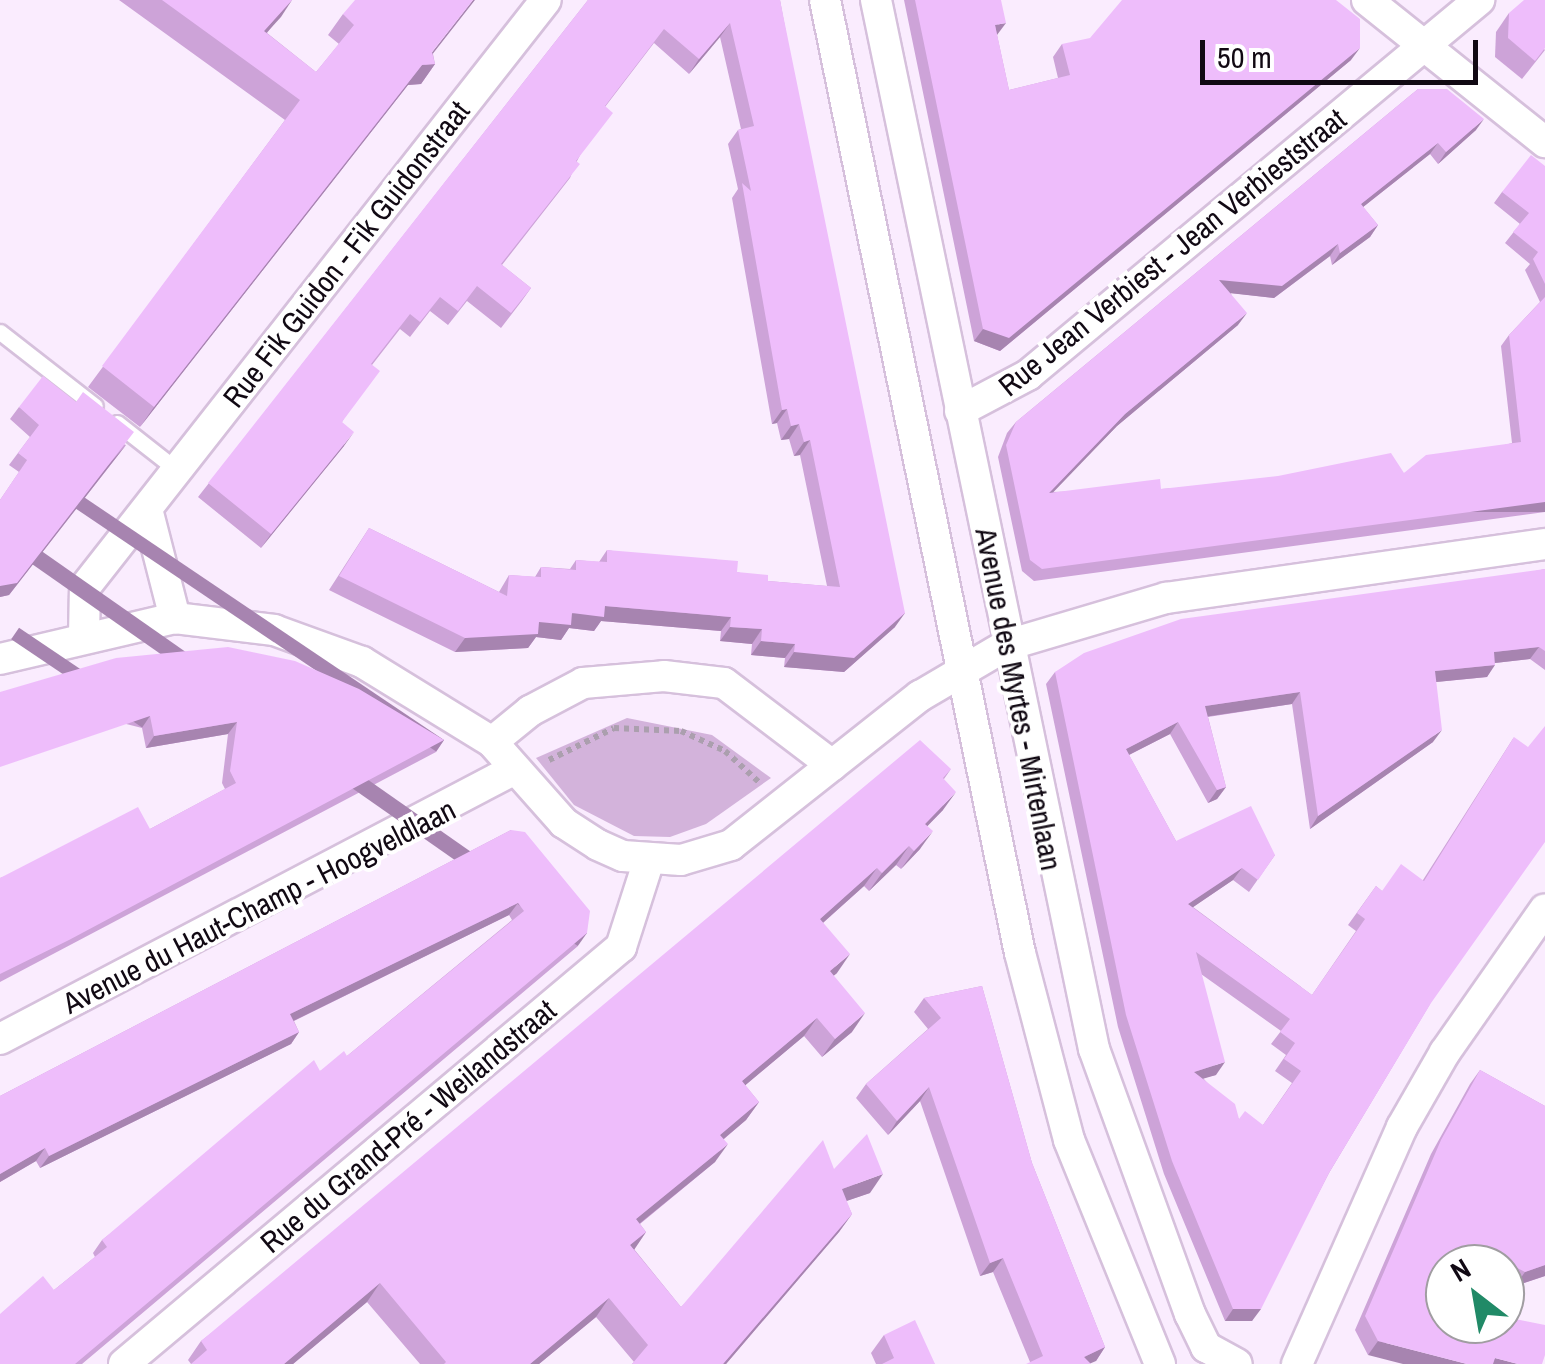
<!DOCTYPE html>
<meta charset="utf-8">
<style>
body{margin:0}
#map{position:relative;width:1545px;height:1364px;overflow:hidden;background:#faecfe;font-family:"Archivo Narrow",sans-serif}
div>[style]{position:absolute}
.green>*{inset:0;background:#d3b3db}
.path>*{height:6px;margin-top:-3px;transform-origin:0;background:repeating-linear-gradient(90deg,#ab9fae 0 5px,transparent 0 10px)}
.roads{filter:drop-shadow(2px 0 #d6c0dc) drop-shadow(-2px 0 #d6c0dc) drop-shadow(0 2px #d6c0dc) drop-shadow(0 -2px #d6c0dc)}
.service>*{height:15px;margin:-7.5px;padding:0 7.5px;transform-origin:7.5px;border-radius:7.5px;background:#fff}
.minor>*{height:30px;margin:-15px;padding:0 15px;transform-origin:15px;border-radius:15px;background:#fff}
.wall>*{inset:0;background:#cda3d8}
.shaded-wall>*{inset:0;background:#a784b0;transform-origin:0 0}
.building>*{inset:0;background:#eebdfb}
span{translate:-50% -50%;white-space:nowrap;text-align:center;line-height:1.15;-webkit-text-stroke:8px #fff;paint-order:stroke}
.street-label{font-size:30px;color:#110913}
.north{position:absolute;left:1425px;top:1244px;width:100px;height:100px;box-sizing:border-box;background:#fff;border:2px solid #a09da1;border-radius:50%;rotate:329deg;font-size:28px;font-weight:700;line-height:40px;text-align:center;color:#110913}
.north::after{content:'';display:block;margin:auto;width:35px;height:45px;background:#218a67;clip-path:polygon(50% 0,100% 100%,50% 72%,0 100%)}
.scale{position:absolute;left:1200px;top:40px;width:278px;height:45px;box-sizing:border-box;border:5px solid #110913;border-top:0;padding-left:12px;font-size:30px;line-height:35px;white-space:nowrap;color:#110913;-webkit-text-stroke:8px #fff;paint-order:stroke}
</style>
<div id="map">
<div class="green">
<i style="clip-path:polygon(627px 718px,712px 735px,771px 778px,706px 824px,670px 837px,634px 836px,574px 805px,536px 758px)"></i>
</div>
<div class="path">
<i style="left:549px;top:760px;width:72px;rotate:-26.2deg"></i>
<i style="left:614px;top:728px;width:67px;rotate:2.6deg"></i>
<i style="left:681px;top:731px;width:48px;rotate:24.4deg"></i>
<i style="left:725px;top:751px;width:49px;rotate:42.5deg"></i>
</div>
<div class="roads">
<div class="service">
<i style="left:0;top:332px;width:120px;rotate:37.9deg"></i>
<i style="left:117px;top:423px;width:76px;rotate:38.1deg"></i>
</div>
<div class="minor">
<i style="left:825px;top:0;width:973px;rotate:78.44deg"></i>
<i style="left:1020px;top:953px;width:193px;rotate:75.3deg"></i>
<i style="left:1069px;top:1140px;width:242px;rotate:67.9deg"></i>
<i style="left:876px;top:0;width:1071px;rotate:78.26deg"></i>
<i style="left:1094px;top:1049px;width:282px;rotate:70.1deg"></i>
<i style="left:1190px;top:1314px;width:37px;rotate:64deg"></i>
<i style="left:1206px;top:1347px;width:35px;rotate:29deg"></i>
<i style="left:1367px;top:0;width:228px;rotate:38.6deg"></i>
<i style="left:960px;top:411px;width:77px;rotate:-27.9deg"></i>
<i style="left:1028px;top:375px;width:587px;rotate:-39.74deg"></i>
<i style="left:147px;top:509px;width:113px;rotate:75.6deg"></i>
<i style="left:84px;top:637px;width:50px;rotate:-88.9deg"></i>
<i style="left:85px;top:587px;width:746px;rotate:-51.86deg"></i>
<i style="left:0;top:659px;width:180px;rotate:-13.2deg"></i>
<i style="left:175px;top:618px;width:100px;rotate:6.9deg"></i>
<i style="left:274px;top:630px;width:94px;rotate:20deg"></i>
<i style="left:362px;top:662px;width:153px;rotate:31.6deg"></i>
<i style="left:492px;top:742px;width:108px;rotate:48.4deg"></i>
<i style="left:564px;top:823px;width:40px;rotate:32.9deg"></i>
<i style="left:598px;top:845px;width:27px;rotate:24deg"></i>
<i style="left:623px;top:856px;width:58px;rotate:3.9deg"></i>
<i style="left:681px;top:860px;width:52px;rotate:-16.7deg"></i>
<i style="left:731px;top:845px;width:241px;rotate:-38.3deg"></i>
<i style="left:920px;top:696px;width:101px;rotate:-30.4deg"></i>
<i style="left:1007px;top:645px;width:166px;rotate:-16.5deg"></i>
<i style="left:1166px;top:598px;width:383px;rotate:-8.1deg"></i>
<i style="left:492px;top:742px;width:49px;rotate:-39.2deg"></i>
<i style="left:530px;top:711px;width:60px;rotate:-27.8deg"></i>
<i style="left:583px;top:683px;width:81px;rotate:-4.9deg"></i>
<i style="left:664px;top:676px;width:60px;rotate:6.7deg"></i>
<i style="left:724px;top:683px;width:136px;rotate:37.2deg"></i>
<i style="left:0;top:1039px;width:581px;rotate:-27.67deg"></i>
<i style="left:124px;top:1364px;width:649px;rotate:-40deg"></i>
<i style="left:621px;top:947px;width:91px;rotate:-72.2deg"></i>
<i style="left:1297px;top:1364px;width:259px;rotate:-66.1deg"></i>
<i style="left:1402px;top:1127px;width:86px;rotate:-60.2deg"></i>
<i style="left:1445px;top:1052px;width:174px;rotate:-55deg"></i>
</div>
</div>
<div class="wall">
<i style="clip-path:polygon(119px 0,292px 0,267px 33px,316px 72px,339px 44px,328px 35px,343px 14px,433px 54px,435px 64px,421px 84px,408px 85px,140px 427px,88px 387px,285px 120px)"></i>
<i style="clip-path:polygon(588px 0,780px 0,895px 627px,844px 672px,784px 667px,785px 658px,751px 655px,752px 644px,720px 641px,721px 631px,601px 621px,594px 631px,569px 628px,561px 640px,536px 637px,528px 648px,455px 652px,329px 590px,369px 528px,499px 592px,509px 575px,535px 577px,541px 567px,570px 569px,576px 560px,599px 562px,607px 550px,737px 572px,768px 581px,827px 586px,800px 455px,794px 456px,789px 439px,781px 440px,777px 423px,772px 424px,732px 198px,738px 189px,728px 144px,738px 130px,741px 129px,720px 37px,689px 74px,654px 43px,605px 107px,577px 161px,570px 178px,502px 265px,531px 288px,521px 302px,501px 328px,467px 301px,448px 325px,430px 311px,410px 337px,400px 329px,372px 365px,342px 422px,344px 446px,261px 548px,198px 497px)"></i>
<i style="clip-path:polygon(904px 0,1001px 0,997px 35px,1009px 90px,1058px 78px,1053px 57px,1062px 44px,1351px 60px,1000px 351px,974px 341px)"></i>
<i style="clip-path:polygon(1509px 13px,1545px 50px,1522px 79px,1495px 57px,1496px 32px)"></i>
<i style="clip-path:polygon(1418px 89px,1476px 130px,1438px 164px,1430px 154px,1363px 207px,1378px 225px,1370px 237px,1332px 265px,1330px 256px,1274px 298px,1231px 293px,1238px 325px,1117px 426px,1052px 492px,1161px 489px,1404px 473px,1512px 443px,1501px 346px,1509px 335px,1540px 302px,1525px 270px,1530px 264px,1505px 243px,1520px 224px,1494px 203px,1502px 192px,1545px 166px,1545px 512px,1034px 581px,1022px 571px,998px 457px,1007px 433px,1016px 422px)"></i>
<i style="clip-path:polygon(19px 407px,126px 445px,9px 595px,0 597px,0 500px,19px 472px,9px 465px,30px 437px,10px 419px)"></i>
<i style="clip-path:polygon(evenodd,1545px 569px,1545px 670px,1530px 659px,1495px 663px,1487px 677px,1436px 682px,1433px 742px,1310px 829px,1292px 704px,1208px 717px,1226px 787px,1217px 799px,1208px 803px,1170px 734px,1129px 755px,1176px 841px,1275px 855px,1249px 892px,1233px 880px,1193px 907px,1312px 995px,1356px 931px,1348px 925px,1376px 886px,1382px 891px,1423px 880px,1514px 737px,1430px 1004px,1329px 1173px,1252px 1321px,1225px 1321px,1164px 1174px,1118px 1027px,1046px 684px,1055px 672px,1545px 569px,1201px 974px,1281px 1031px,1271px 1044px,1286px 1055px,1275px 1071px,1292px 1083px,1263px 1125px,1239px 1119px,1203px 1078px,1216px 1075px,1201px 974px)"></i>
<i style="clip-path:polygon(0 692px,444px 740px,436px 752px,0 982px,0 878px,150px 829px,225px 789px,222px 783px,228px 734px,146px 748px,142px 728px)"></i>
<i style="clip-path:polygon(951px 769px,944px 779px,943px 810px,927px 826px,920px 849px,901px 869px,896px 865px,869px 891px,864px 886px,823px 923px,837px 973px,833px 976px,852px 1032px,822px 1057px,804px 1036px,745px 1085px,759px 1102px,746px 1120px,724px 1139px,715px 1162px,640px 1224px,646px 1232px,634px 1249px,681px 1307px,834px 1169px,870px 1193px,846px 1201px,852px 1214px,839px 1232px,726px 1364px,632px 1364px,634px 1362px,596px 1317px,539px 1364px,420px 1364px,367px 1302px,293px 1364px,191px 1364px,188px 1360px,201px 1341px)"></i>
<i style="clip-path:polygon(511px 830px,578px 946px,82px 1364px,0 1364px,54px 1290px,95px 1257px,93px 1253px,102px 1240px,320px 1071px,347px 1056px,512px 920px,509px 915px,294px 1021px,299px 1032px,291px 1044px,40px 1168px,36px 1161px,0 1182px,0 1096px)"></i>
<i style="clip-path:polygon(982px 986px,1032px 1163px,1105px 1347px,1096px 1361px,1030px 1362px,993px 1272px,980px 1276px,920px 1101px,888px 1135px,856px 1098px,866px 1084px,928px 1029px,914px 1012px,924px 998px)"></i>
<i style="clip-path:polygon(1480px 1070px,1545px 1106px,1545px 1276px,1515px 1286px,1505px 1280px,1505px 1264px,1473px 1264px,1465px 1260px,1444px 1303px,1368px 1355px,1355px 1330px,1431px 1154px,1470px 1084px)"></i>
<i style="clip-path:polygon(884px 1335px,935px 1364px,876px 1364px,871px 1353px)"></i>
</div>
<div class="shaded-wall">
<i style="clip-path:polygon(292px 0,281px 17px,250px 51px,264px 31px)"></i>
<i style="clip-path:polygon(473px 0,475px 0,424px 65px,435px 64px,421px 84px,408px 85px,140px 427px,154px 407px)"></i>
<i style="clip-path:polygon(730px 23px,720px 37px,689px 74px,699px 59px)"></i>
<i style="clip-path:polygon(1006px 23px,997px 35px,995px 25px)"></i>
<i style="clip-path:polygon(1360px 48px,1351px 60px,1000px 351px,974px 341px,983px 329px)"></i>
<i style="clip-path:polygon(1484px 119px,1476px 130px,1438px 164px,1446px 152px)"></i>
<i style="clip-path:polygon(1438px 143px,1430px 154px,1353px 215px,1361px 204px)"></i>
<i style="clip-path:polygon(1378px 225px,1370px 237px,1332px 265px,1340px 253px)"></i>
<i style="clip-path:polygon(1338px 244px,1330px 256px,1274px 298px,1211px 291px,1219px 280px)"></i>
<i style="clip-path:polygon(1247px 313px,1238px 325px,1117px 426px,1041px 505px,1049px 493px,1125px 414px)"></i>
<i style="clip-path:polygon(787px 409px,777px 423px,772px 424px,782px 410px)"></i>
<i style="clip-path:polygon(799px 424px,789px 439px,781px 440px,791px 426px)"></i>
<i style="clip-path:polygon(354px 432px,344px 446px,261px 548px,271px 534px)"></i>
<i style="clip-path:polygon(810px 440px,800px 455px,794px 456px,804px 442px)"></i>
<i style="clip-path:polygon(126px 445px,9px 595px,0 597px,0 586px)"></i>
<i style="left:1545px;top:502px;width:10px;height:507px;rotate:90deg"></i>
<i style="clip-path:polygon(605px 606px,731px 617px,721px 631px,601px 621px,594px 631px,569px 628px,561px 640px,536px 637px,528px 648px,455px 652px,465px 638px)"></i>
<i style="clip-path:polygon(905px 613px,895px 627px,844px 672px,784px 667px,794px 652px)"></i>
<i style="clip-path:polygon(730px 627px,762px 629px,752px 644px,720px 641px)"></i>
<i style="clip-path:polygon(761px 641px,795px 644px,785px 658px,751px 655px)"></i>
<i style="clip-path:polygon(1539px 647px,1530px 659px,1486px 664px,1494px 652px)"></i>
<i style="clip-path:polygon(1495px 665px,1487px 677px,1426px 683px,1435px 671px)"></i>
<i style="clip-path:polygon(1300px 692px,1292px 704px,1197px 718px,1205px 706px)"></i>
<i style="left:150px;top:716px;width:14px;height:158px;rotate:124deg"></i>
<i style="clip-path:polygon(237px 722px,228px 734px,146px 748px,154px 736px)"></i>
<i style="clip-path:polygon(1178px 722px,1170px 734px,1117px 761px,1126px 749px)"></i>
<i style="clip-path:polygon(1442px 730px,1433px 742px,1310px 829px,1318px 816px)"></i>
<i style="left:444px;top:740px;width:14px;height:502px;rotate:124deg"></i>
<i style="clip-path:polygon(1226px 787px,1217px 799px,1208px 803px,1217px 790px)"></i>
<i style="clip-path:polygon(956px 792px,943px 810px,912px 842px,925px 824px)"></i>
<i style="clip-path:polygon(933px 831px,920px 849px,901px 869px,914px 851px)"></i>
<i style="clip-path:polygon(909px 846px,896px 865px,869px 891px,882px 873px)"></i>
<i style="clip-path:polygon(877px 868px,864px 886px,807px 937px,820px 919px)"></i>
<i style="clip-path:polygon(1242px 868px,1233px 880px,1180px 916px,1188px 904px)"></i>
<i style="clip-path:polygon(518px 903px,509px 915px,281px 1027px,290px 1014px)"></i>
<i style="left:587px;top:933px;width:16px;height:669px;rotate:125deg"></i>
<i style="clip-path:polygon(850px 954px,837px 973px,817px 990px,830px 971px)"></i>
<i style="clip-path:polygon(865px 1013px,852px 1032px,822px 1057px,835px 1039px)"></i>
<i style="clip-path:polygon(817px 1018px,804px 1036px,729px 1099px,742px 1081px)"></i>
<i style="clip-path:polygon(299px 1032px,291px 1044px,40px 1168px,49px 1156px)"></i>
<i style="clip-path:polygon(1225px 1062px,1216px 1075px,1185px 1084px,1194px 1072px)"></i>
<i style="clip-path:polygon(929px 1087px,920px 1101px,888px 1135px,897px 1121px)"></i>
<i style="clip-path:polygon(759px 1102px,746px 1120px,707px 1153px,720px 1135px)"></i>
<i style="clip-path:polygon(728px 1144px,715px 1162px,623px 1237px,636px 1219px)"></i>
<i style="clip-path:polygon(45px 1148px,36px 1161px,0 1182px,0 1174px)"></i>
<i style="clip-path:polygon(883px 1174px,870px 1193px,829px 1207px,842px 1189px)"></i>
<i style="clip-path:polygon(852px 1214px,839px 1232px,726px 1364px,723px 1364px)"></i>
<i style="clip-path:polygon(646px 1232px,634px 1250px,630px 1245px)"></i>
<i style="clip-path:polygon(1003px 1258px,993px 1272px,980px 1276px,990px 1263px)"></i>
<i style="clip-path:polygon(1545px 1265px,1545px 1276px,1515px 1286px,1525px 1272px)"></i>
<i style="clip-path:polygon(380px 1283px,367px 1302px,293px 1364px,284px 1364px)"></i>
<i style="clip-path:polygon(609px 1298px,596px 1317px,539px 1364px,530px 1364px)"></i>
<i style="clip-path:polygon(1233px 1309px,1261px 1309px,1252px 1321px,1225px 1321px)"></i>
<i style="clip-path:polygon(1378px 1341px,1467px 1364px,1403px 1364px,1368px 1355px)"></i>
<i style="clip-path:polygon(1105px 1347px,1096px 1361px,1089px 1364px,1084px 1357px)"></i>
<i style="clip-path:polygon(1495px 1358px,1518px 1364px,1490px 1364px)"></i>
</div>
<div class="building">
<i style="clip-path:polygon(162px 0,292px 0,264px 31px,316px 72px,354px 25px,343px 14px,355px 0,473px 0,432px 52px,435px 64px,422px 65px,154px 407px,102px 366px,300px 100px)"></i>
<i style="clip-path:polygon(588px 0,780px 0,905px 613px,854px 658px,794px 652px,795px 644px,761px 641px,762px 629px,730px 627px,731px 617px,605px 606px,604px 617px,572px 613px,571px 625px,539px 622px,538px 634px,465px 638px,339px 576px,369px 528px,507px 596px,509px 575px,541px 577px,541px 567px,576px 570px,576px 560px,607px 562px,607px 550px,738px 561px,737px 572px,768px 575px,768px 581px,840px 587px,810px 440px,804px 442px,799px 424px,791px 426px,787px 409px,782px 410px,742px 183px,751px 191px,738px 130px,754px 126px,730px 23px,699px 59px,664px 29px,605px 106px,613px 113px,576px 161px,580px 164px,501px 264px,531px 288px,511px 313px,477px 286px,458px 311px,440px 297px,420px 322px,410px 314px,371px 364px,380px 371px,342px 422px,354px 432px,271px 534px,208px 483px)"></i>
<i style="clip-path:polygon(915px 0,1001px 0,1006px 23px,995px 25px,1009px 90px,1070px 75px,1062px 44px,1090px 38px,1122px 0,1336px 0,1360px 19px,1360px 48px,1009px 338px,983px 329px)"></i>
<i style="clip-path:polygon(1524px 0,1545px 0,1545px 48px,1535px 61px,1508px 38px,1509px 13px)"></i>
<i style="clip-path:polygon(1418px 89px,1447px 89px,1484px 119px,1446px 152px,1438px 143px,1361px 204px,1378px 225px,1340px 253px,1338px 244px,1282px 286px,1219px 280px,1247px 313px,1125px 414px,1049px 493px,1160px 479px,1161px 489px,1278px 476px,1391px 453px,1404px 473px,1426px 455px,1521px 442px,1509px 335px,1545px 297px,1545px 502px,1042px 569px,1030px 560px,1006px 445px,1016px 422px)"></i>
<i style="clip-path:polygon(1531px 155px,1545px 166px,1545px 284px,1533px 259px,1538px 252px,1513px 232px,1529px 213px,1502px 192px)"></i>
<i style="clip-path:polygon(43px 376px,76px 402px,83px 392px,134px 432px,17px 583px,0 586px,0 500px,27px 460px,18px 453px,39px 425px,19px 407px)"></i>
<i style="clip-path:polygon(evenodd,1545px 569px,1545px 651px,1539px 647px,1494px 652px,1495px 665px,1435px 671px,1442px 730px,1318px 816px,1300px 692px,1205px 706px,1226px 787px,1217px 790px,1178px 722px,1126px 749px,1176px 841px,1251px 806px,1275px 855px,1258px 880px,1242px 868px,1188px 904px,1312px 995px,1365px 919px,1357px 913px,1376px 886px,1382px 891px,1401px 864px,1424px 881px,1514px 737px,1528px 747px,1545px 726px,1545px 842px,1431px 1003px,1329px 1173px,1261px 1309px,1233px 1309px,1172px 1161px,1126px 1015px,1055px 672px,1084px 653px,1181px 619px,1545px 569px,1196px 952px,1290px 1019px,1280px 1032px,1295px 1043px,1284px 1059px,1301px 1071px,1263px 1125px,1245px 1111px,1239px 1119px,1235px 1104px,1194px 1072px,1225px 1062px,1196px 952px)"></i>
<i style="clip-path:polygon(228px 647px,295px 661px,359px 689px,444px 740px,69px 940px,0 974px,0 878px,138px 807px,150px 829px,236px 783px,230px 771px,237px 722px,154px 736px,150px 716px,0 767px,0 692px,116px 658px)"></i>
<i style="clip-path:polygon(920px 740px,951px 769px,943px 778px,956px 792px,925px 824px,933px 831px,914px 851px,909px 846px,882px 873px,877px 868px,820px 919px,850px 954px,830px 971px,865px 1013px,835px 1039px,817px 1018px,742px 1081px,759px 1102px,720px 1135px,728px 1144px,636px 1219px,646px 1232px,630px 1245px,681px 1307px,823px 1140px,834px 1169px,867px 1134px,883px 1174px,842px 1189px,852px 1214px,723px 1364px,632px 1364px,648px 1345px,609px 1298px,530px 1364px,444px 1364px,446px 1362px,380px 1283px,284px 1364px,191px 1364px,207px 1350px,201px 1341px)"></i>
<i style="clip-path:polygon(511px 830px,525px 832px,590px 911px,587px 933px,75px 1364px,0 1364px,0 1314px,43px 1276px,54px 1290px,107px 1247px,102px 1240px,314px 1060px,320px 1071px,344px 1051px,347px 1056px,524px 911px,518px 903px,290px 1014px,299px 1032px,49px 1156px,45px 1148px,0 1174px,0 1096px)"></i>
<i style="clip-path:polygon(982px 986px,1032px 1163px,1105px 1347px,1084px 1357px,1091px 1364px,1026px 1364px,1043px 1356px,1003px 1258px,990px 1263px,929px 1087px,897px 1121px,866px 1084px,941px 1018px,924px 998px)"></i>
<i style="clip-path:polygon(1480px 1070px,1545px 1106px,1545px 1265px,1525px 1272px,1473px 1245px,1463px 1264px,1445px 1264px,1445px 1300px,1444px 1303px,1445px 1304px,1445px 1324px,1505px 1324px,1505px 1317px,1545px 1325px,1545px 1355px,1542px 1364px,1518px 1364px,1495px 1358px,1493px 1364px,1467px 1364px,1378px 1341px,1365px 1316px,1441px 1140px)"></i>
<i style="clip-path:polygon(915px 1320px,935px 1364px,882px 1364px,894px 1358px,884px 1335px)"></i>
</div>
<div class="street-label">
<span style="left:1172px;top:252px;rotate:-39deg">Rue Jean Verbiest - Jean Verbieststraat</span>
<span style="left:346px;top:254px;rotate:-52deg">Rue Fik Guidon - Fik Guidonstraat</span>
<span style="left:1019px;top:699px;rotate:79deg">Avenue des Myrtes - Mirtenlaan</span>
<span style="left:259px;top:906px;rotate:-27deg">Avenue du Haut-Champ - Hoogveldlaan</span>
<span style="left:408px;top:1126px;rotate:-40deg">Rue du Grand-Pré - Weilandstraat</span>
</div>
<div class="north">N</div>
<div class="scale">50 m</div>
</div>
